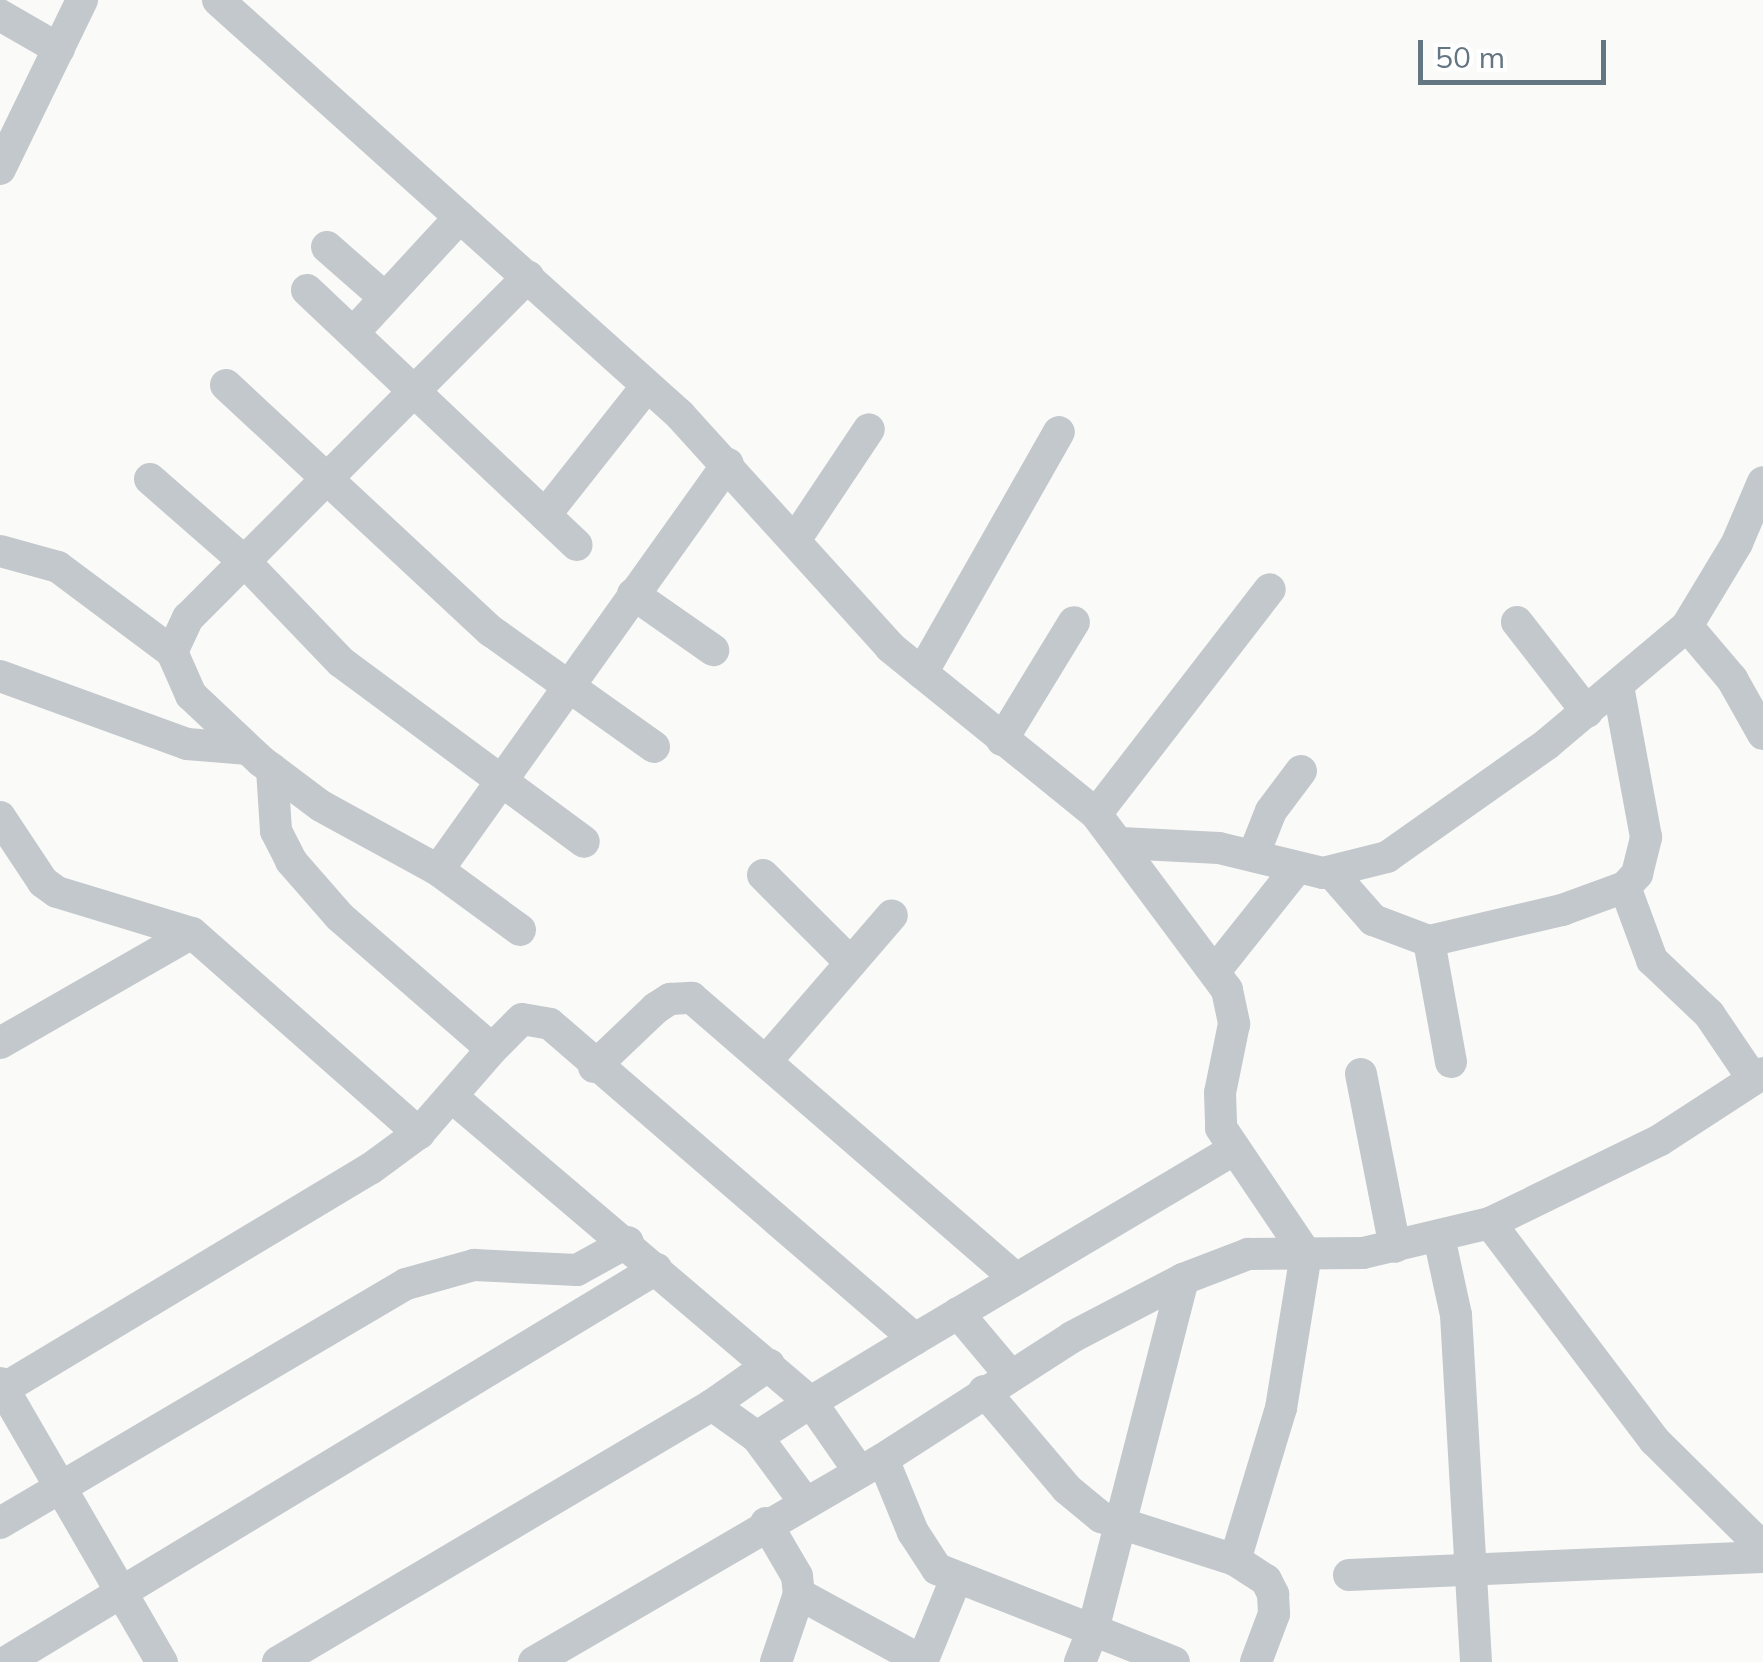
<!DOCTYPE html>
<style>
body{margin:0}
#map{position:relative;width:1763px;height:1662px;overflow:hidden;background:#fafaf8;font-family:Mulish,sans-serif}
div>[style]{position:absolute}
.minor>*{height:32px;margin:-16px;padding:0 16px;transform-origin:16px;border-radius:16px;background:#c3c8cc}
span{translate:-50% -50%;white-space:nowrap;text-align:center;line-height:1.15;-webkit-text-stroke:10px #fff;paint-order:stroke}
.scale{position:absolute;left:1418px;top:40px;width:188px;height:45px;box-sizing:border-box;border:5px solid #657683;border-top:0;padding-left:12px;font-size:30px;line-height:35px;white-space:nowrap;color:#657683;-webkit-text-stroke:8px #fff;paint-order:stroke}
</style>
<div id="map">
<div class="minor">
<i style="left:218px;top:0;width:621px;rotate:41.93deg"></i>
<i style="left:680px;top:415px;width:313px;rotate:47.8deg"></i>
<i style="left:890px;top:647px;width:265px;rotate:39deg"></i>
<i style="left:1096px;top:814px;width:219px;rotate:53.3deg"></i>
<i style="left:1227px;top:990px;width:35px;rotate:78deg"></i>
<i style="left:1234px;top:1024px;width:70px;rotate:101.5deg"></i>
<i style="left:1220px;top:1093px;width:35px;rotate:88deg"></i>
<i style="left:1221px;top:1128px;width:152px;rotate:56deg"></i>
<i style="left:1306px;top:1254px;width:156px;rotate:99.2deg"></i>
<i style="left:1281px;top:1408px;width:159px;rotate:106.8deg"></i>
<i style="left:1235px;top:1560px;width:37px;rotate:33deg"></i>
<i style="left:1266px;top:1580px;width:16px;rotate:63deg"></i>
<i style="left:1273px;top:1594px;width:20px;rotate:87deg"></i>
<i style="left:1274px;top:1614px;width:51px;rotate:110.6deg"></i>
<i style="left:0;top:15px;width:68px;rotate:30deg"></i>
<i style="left:0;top:169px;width:188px;rotate:-64.1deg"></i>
<i style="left:327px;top:247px;width:77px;rotate:41.3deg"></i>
<i style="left:307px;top:290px;width:371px;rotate:43.4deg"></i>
<i style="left:354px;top:332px;width:156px;rotate:-47.3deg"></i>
<i style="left:226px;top:385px;width:362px;rotate:42.9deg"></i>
<i style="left:491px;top:631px;width:200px;rotate:35.4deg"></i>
<i style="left:150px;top:479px;width:128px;rotate:41.2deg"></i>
<i style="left:246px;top:563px;width:137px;rotate:46.2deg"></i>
<i style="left:341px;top:662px;width:302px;rotate:36.5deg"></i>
<i style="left:545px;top:515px;width:164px;rotate:-51.7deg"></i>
<i style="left:795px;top:540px;width:133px;rotate:-56.3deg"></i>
<i style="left:0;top:551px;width:60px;rotate:15.4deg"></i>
<i style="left:58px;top:567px;width:142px;rotate:36.7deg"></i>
<i style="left:633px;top:594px;width:98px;rotate:35deg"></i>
<i style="left:1517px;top:622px;width:114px;rotate:52.1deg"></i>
<i style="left:1687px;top:626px;width:70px;rotate:49.7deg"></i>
<i style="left:1732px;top:679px;width:63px;rotate:60.6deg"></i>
<i style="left:922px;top:673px;width:277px;rotate:-60.4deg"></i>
<i style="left:0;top:676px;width:199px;rotate:20deg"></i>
<i style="left:187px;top:744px;width:61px;rotate:4.7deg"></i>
<i style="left:1002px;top:740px;width:138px;rotate:-58.6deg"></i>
<i style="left:272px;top:769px;width:62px;rotate:86.3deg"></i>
<i style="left:276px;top:831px;width:34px;rotate:63deg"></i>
<i style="left:291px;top:861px;width:74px;rotate:48.8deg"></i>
<i style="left:340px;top:917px;width:201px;rotate:41deg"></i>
<i style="left:492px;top:1049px;width:42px;rotate:-45deg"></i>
<i style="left:522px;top:1019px;width:28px;rotate:10deg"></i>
<i style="left:550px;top:1024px;width:482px;rotate:40.8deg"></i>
<i style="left:915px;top:1339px;width:372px;rotate:-30.7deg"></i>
<i style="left:1096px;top:814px;width:284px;rotate:-52.3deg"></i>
<i style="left:0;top:817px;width:78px;rotate:56.5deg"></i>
<i style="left:43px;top:882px;width:17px;rotate:36deg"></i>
<i style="left:57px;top:892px;width:141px;rotate:16.9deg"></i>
<i style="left:192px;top:933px;width:303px;rotate:41.4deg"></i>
<i style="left:419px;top:1133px;width:111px;rotate:-49deg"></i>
<i style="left:1121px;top:843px;width:98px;rotate:2.9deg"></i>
<i style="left:1219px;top:848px;width:107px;rotate:13.5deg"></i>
<i style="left:1323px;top:873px;width:66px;rotate:-14deg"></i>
<i style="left:1387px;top:857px;width:196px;rotate:-35.2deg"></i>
<i style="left:1547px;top:744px;width:183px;rotate:-40.1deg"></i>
<i style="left:1687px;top:626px;width:97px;rotate:-58.9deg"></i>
<i style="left:1737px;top:543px;width:66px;rotate:-66.9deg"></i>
<i style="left:1254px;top:854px;width:46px;rotate:-68.4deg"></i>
<i style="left:1271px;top:811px;width:50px;rotate:-53.1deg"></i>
<i style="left:438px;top:870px;width:133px;rotate:-151.3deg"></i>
<i style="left:321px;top:806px;width:75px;rotate:-143.1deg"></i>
<i style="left:261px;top:761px;width:96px;rotate:-136.7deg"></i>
<i style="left:191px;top:695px;width:47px;rotate:-113.8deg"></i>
<i style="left:172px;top:652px;width:38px;rotate:-65deg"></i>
<i style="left:188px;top:618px;width:482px;rotate:-45.1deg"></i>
<i style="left:1331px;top:872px;width:64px;rotate:48.8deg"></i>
<i style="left:1373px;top:920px;width:60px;rotate:20.6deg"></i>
<i style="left:1429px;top:941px;width:137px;rotate:-13.1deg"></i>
<i style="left:1562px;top:910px;width:67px;rotate:-20.1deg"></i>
<i style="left:1625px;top:887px;width:18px;rotate:-47deg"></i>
<i style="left:1637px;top:874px;width:38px;rotate:-76deg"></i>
<i style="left:1646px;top:837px;width:154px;rotate:-100.5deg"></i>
<i style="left:763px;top:875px;width:124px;rotate:45deg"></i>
<i style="left:1625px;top:887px;width:78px;rotate:69.7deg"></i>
<i style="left:1652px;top:960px;width:79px;rotate:43.5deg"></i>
<i style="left:1709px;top:1014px;width:78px;rotate:55.9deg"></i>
<i style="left:520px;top:930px;width:102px;rotate:-143.8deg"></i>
<i style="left:438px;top:870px;width:499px;rotate:-54.5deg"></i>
<i style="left:1429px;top:941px;width:123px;rotate:79.7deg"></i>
<i style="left:1215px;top:971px;width:130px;rotate:-51.5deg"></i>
<i style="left:0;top:1043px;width:221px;rotate:-29.8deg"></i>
<i style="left:767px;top:1060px;width:191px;rotate:-49.2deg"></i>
<i style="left:594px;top:1067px;width:86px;rotate:-43.6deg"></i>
<i style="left:656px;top:1008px;width:17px;rotate:-33deg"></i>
<i style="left:670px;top:999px;width:22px;rotate:-3deg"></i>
<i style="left:692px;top:998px;width:429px;rotate:40.9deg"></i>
<i style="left:1361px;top:1074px;width:176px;rotate:78.9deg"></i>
<i style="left:452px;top:1097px;width:471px;rotate:40.4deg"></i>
<i style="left:811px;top:1402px;width:122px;rotate:-31.2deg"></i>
<i style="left:1490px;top:1223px;width:273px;rotate:52.9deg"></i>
<i style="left:1655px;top:1441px;width:152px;rotate:44.7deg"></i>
<i style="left:1439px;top:1237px;width:80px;rotate:77.7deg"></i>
<i style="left:1456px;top:1315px;width:348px;rotate:86.7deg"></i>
<i style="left:958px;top:1313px;width:81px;rotate:50deg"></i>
<i style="left:0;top:1383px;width:323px;rotate:59.9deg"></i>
<i style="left:0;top:1391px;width:431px;rotate:-31deg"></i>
<i style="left:370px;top:1169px;width:61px;rotate:-36.3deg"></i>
<i style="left:984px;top:1391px;width:128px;rotate:49.7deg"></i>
<i style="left:1067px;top:1489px;width:44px;rotate:39.5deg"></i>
<i style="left:1101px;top:1517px;width:141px;rotate:17.8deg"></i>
<i style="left:712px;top:1405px;width:70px;rotate:-35.1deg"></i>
<i style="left:757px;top:1437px;width:79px;rotate:53.7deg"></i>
<i style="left:883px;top:1459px;width:79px;rotate:67.7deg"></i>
<i style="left:913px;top:1532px;width:44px;rotate:57deg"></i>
<i style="left:937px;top:1569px;width:168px;rotate:21.4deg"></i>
<i style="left:1093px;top:1630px;width:362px;rotate:-75.6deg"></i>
<i style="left:0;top:1523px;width:471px;rotate:-30.5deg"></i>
<i style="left:406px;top:1284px;width:71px;rotate:-15.6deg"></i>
<i style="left:474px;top:1265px;width:103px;rotate:2.8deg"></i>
<i style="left:577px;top:1270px;width:58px;rotate:-28.8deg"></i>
<i style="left:766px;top:1523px;width:61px;rotate:59.7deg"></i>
<i style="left:797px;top:1576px;width:18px;rotate:84deg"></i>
<i style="left:799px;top:1594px;width:72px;rotate:108.7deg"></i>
<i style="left:1349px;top:1575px;width:414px;rotate:-2.5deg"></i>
<i style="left:799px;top:1594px;width:140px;rotate:28.6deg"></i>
<i style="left:6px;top:1662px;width:760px;rotate:-31.16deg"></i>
<i style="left:278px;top:1662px;width:504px;rotate:-30.63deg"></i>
<i style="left:712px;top:1405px;width:55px;rotate:35.4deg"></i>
<i style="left:757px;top:1437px;width:64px;rotate:-32.9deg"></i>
<i style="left:811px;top:1402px;width:84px;rotate:55.2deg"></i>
<i style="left:534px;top:1662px;width:404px;rotate:-30.2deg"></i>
<i style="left:883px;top:1459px;width:225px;rotate:-32.8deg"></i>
<i style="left:1072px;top:1337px;width:125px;rotate:-27.6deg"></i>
<i style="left:1183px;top:1279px;width:70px;rotate:-21deg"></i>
<i style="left:1248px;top:1254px;width:115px;rotate:-0.5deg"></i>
<i style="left:1363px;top:1253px;width:130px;rotate:-13.3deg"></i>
<i style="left:1490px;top:1223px;width:189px;rotate:-26deg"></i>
<i style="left:1660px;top:1140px;width:123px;rotate:-33deg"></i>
<i style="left:922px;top:1662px;width:87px;rotate:-67.8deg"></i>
<i style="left:1080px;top:1662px;width:35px;rotate:-68deg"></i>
<i style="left:1093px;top:1630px;width:87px;rotate:21.6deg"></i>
</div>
<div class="scale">50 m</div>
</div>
